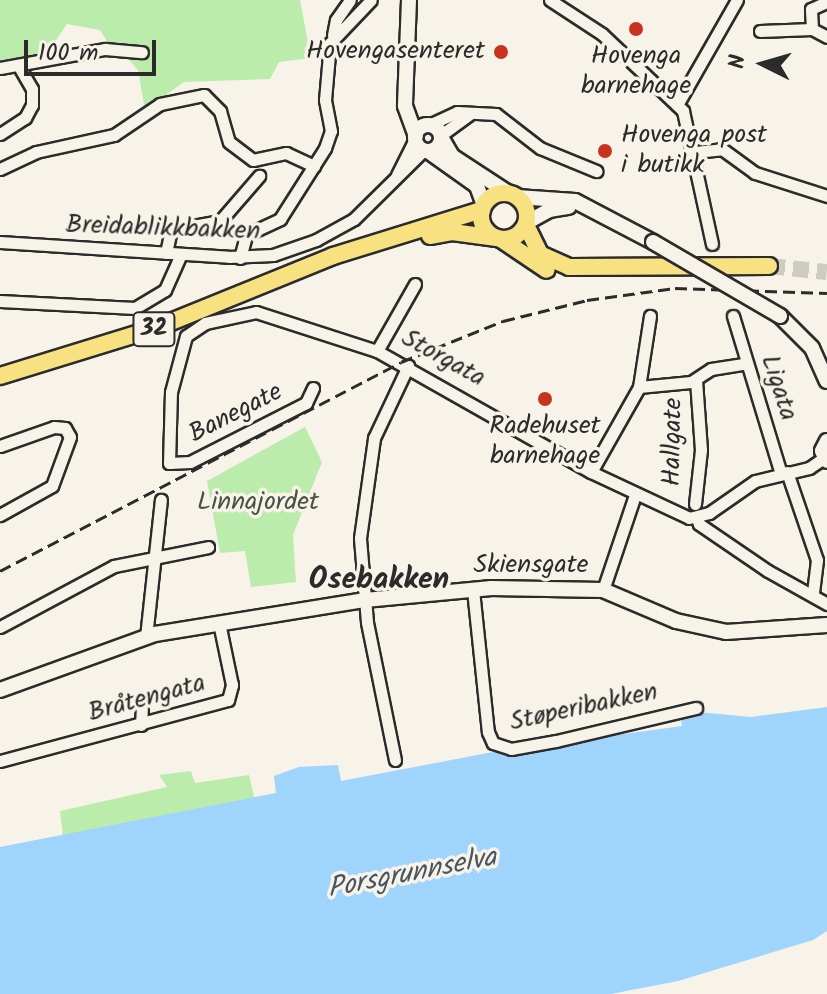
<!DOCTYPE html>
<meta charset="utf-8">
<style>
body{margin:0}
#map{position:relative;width:827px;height:994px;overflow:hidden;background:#f7f3e8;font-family:Kalam,sans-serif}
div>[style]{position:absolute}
.green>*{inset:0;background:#bbecac}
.water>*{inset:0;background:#9fd4fd}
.primary-tunnel>*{height:16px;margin-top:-8px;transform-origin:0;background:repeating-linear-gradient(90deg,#cecbc2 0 16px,transparent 0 24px)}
.roads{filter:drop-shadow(2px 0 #2b2b2b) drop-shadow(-2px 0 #2b2b2b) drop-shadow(0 2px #2b2b2b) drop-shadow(0 -2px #2b2b2b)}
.street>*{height:11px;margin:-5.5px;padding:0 5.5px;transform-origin:5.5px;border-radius:5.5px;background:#f7f3e8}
.secondary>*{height:14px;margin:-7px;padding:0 7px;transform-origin:7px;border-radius:7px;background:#f7f3e8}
.secondary>.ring{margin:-7px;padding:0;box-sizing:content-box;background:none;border:14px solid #f7f3e8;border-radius:50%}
.primary>*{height:16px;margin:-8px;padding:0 8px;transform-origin:8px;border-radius:8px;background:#f8e181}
.primary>.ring{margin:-8px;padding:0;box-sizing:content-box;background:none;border:16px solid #f8e181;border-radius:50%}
.rail>*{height:3px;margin-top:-1.5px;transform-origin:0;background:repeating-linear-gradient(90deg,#2b2b2b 0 12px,transparent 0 18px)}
.bridges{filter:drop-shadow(2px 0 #2b2b2b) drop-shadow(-2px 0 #2b2b2b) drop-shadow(0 2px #2b2b2b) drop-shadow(0 -2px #2b2b2b)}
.secondary-bridge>*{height:14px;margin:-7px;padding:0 7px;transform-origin:7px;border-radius:7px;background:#f7f3e8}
.dots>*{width:22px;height:22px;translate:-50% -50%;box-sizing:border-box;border:4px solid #f7f3e8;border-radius:50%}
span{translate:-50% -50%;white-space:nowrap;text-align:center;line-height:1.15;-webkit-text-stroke:7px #f7f3e8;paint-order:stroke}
.shield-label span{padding:2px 6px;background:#f7f3e8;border:2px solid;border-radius:6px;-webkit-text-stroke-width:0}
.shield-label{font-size:24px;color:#2b2b2b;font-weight:700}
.poi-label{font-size:26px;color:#2b2b2b}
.right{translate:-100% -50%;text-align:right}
.left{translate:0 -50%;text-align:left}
.street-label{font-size:26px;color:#2b2b2b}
.park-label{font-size:26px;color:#485245}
.water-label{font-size:28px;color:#485560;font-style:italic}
.quarter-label{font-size:30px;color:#2b2b2b;font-weight:700}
.north{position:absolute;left:723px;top:24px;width:80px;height:80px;-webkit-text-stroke:6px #f7f3e8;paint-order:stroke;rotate:275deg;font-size:22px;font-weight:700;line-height:32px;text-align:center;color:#2b2b2b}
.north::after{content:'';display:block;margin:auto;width:28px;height:36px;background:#2b2b2b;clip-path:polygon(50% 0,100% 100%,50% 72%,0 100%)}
.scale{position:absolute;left:24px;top:40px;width:132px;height:36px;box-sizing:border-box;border:4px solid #2b2b2b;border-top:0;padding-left:10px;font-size:24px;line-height:28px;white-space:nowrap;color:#2b2b2b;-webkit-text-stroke:6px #f7f3e8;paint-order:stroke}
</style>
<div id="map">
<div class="green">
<i style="clip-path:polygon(0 0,300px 0,311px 58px,279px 62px,270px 79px,184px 82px,145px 110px,138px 70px,124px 54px,115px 54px,100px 30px,67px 24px,42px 61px,26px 65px,16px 58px,0 60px)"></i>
<i style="clip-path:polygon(305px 427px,322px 462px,293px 535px,296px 582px,251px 587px,245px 551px,220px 553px,207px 481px)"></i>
<i style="clip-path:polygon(191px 771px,195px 783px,249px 775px,255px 800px,63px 837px,60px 811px,167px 787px,159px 775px)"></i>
</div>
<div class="water">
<i style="clip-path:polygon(827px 707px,827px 931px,813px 940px,678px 981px,611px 994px,0 994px,0 847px,276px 793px,274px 776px,299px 767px,338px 765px,341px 781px,493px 752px,682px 726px,680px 715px,697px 712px,751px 717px)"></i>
</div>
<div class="primary-tunnel">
<i style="left:769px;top:266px;width:58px;rotate:5.9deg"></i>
</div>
<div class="roads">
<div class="street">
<i style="left:550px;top:0;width:62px;rotate:33.2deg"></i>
<i style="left:602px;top:34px;width:112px;rotate:43.5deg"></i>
<i style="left:683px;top:111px;width:136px;rotate:77.7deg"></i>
<i style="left:812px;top:29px;width:20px;rotate:-93deg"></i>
<i style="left:811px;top:9px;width:17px;rotate:-24deg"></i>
<i style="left:760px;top:31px;width:52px;rotate:-2.2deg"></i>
<i style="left:812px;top:29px;width:17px;rotate:28deg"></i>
<i style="left:333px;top:35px;width:15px;rotate:-79deg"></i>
<i style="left:336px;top:20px;width:24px;rotate:-55deg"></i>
<i style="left:0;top:68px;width:107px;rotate:-10.3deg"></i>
<i style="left:105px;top:49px;width:37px;rotate:5deg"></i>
<i style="left:677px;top:105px;width:121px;rotate:-60.3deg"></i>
<i style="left:429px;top:125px;width:31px;rotate:-25deg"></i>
<i style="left:457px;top:112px;width:39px;rotate:3deg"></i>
<i style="left:496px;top:114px;width:56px;rotate:37.7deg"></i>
<i style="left:540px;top:148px;width:61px;rotate:22.3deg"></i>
<i style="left:0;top:134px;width:30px;rotate:-33deg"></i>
<i style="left:25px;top:118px;width:15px;rotate:-62deg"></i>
<i style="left:32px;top:105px;width:16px;rotate:-90deg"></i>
<i style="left:32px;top:89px;width:28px;rotate:-120deg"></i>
<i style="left:441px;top:135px;width:36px;rotate:-36deg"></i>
<i style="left:695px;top:152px;width:27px;rotate:-6deg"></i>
<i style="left:722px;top:149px;width:41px;rotate:36deg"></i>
<i style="left:755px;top:173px;width:76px;rotate:17.7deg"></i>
<i style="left:0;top:169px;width:40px;rotate:-25deg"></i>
<i style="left:36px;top:152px;width:80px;rotate:-12.3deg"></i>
<i style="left:114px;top:135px;width:55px;rotate:-34deg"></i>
<i style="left:160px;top:104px;width:45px;rotate:-11.6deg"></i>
<i style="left:204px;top:95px;width:23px;rotate:45deg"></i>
<i style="left:220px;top:111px;width:32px;rotate:74deg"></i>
<i style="left:229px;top:142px;width:30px;rotate:37deg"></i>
<i style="left:253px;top:160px;width:34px;rotate:-12deg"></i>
<i style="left:286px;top:153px;width:31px;rotate:25deg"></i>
<i style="left:397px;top:175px;width:40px;rotate:-63.4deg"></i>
<i style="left:0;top:242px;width:229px;rotate:3.7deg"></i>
<i style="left:229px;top:257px;width:44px;rotate:-2.6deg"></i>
<i style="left:273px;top:255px;width:46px;rotate:-19.2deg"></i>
<i style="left:316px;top:240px;width:43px;rotate:-28.9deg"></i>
<i style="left:354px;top:219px;width:98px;rotate:-44.6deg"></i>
<i style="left:166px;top:253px;width:24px;rotate:-78deg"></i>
<i style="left:171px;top:230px;width:50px;rotate:-10.4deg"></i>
<i style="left:220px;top:221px;width:60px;rotate:-49.1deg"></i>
<i style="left:240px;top:258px;width:24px;rotate:-75deg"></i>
<i style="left:246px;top:235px;width:38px;rotate:-25deg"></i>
<i style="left:280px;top:219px;width:84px;rotate:-57.6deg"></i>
<i style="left:325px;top:148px;width:18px;rotate:-71deg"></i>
<i style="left:331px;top:131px;width:32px;rotate:-101deg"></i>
<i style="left:325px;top:100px;width:57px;rotate:-85deg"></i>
<i style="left:330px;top:43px;width:59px;rotate:-46.4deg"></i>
<i style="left:0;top:301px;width:135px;rotate:3deg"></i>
<i style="left:135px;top:308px;width:35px;rotate:-31deg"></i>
<i style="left:165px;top:290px;width:39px;rotate:-66deg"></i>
<i style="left:733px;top:316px;width:165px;rotate:73.1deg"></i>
<i style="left:377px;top:351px;width:77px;rotate:-60.4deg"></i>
<i style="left:639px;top:387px;width:52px;rotate:-5.5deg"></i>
<i style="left:691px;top:382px;width:24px;rotate:-33deg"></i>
<i style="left:711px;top:369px;width:36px;rotate:-9deg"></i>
<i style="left:313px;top:388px;width:17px;rotate:115deg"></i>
<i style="left:306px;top:403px;width:130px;rotate:153deg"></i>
<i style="left:190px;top:462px;width:21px;rotate:177deg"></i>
<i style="left:169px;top:463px;width:71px;rotate:-88.4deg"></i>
<i style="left:171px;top:392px;width:58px;rotate:-75deg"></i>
<i style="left:186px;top:336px;width:23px;rotate:-34deg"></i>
<i style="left:205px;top:323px;width:52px;rotate:-12.2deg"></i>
<i style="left:256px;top:312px;width:127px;rotate:17.9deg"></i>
<i style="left:377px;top:351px;width:246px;rotate:29.5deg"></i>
<i style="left:591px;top:472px;width:108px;rotate:25.1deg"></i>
<i style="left:689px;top:518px;width:21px;rotate:-14deg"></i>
<i style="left:709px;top:513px;width:56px;rotate:-34.8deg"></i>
<i style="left:755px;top:481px;width:56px;rotate:-13.5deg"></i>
<i style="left:809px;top:468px;width:18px;rotate:-34deg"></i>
<i style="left:0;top:446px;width:57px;rotate:-19.4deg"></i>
<i style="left:54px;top:427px;width:11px;rotate:5deg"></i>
<i style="left:65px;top:428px;width:10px;rotate:61deg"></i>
<i style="left:70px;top:437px;width:52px;rotate:110.2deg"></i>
<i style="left:52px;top:486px;width:60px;rotate:150.9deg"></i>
<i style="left:591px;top:472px;width:98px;rotate:-60.5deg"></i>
<i style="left:639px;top:387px;width:72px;rotate:-81.2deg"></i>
<i style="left:787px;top:472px;width:93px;rotate:71.2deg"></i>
<i style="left:817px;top:560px;width:34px;rotate:97deg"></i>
<i style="left:695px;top:504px;width:54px;rotate:-83.7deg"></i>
<i style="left:701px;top:450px;width:70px;rotate:-94.1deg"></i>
<i style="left:697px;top:518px;width:6px;rotate:72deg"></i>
<i style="left:699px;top:524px;width:83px;rotate:34.3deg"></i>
<i style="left:768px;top:571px;width:68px;rotate:29.2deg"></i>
<i style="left:473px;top:590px;width:143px;rotate:84deg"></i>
<i style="left:488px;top:732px;width:12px;rotate:66deg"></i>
<i style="left:493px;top:743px;width:19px;rotate:18deg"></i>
<i style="left:511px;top:749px;width:46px;rotate:-10.1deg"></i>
<i style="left:556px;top:741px;width:144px;rotate:-13.3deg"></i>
<i style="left:603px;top:590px;width:100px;rotate:-71.4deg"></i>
<i style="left:0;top:627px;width:129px;rotate:-28.2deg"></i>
<i style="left:114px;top:566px;width:96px;rotate:-11.4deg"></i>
<i style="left:146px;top:637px;width:138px;rotate:-83.8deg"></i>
<i style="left:141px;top:725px;width:17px;rotate:-87deg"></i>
<i style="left:395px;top:760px;width:141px;rotate:-101.5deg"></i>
<i style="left:367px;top:622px;width:84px;rotate:-94.8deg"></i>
<i style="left:360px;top:538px;width:101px;rotate:-82deg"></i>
<i style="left:374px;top:438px;width:80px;rotate:-64.7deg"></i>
<i style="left:0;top:761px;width:236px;rotate:-15deg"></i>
<i style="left:228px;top:700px;width:16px;rotate:-75deg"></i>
<i style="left:232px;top:685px;width:63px;rotate:-101.8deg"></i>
</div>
<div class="secondary">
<i style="left:409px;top:0;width:106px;rotate:92.2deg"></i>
<i style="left:405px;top:106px;width:32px;rotate:70deg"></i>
<i class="ring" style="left:415px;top:125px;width:12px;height:12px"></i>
<i style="left:441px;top:137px;width:22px;rotate:60deg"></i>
<i style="left:452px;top:156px;width:69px;rotate:33.2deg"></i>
<i style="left:428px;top:151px;width:60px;rotate:35.5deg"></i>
<i style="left:477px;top:186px;width:20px;rotate:70deg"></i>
<i style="left:517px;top:197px;width:58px;rotate:3.9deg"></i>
<i style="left:575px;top:201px;width:88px;rotate:27.7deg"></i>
<i style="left:526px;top:223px;width:26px;rotate:-29deg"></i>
<i style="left:549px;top:210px;width:20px;rotate:-9deg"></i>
<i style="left:780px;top:316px;width:45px;rotate:45deg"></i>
<i style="left:812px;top:348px;width:36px;rotate:66deg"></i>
<i style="left:827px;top:441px;width:11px;rotate:117deg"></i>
<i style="left:822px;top:451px;width:11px;rotate:63deg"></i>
<i style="left:0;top:690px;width:165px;rotate:-19.9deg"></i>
<i style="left:155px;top:634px;width:213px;rotate:-9.2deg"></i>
<i style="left:365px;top:600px;width:127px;rotate:-5.4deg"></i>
<i style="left:491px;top:588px;width:112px;rotate:1deg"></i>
<i style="left:603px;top:590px;width:79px;rotate:23deg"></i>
<i style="left:676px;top:621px;width:51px;rotate:12.4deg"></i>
<i style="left:726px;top:632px;width:101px;rotate:-4deg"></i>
</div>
<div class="primary">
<i class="ring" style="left:481px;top:193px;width:30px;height:30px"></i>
<i style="left:526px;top:225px;width:32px;rotate:64deg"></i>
<i style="left:540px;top:254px;width:32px;rotate:24deg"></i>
<i style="left:569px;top:267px;width:200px;rotate:-0.3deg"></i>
<i style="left:430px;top:236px;width:22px;rotate:-10deg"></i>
<i style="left:452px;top:232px;width:45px;rotate:7.6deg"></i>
<i style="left:501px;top:239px;width:55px;rotate:34deg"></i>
<i style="left:0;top:376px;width:163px;rotate:-17.1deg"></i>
<i style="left:156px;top:328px;width:191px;rotate:-22.1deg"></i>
<i style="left:333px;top:256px;width:156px;rotate:-17.2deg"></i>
</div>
</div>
<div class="rail">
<i style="left:0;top:571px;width:452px;rotate:-27.5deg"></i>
<i style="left:401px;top:362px;width:110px;rotate:-21.9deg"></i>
<i style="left:503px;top:321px;width:87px;rotate:-14deg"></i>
<i style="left:587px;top:300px;width:89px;rotate:-7.8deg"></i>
<i style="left:675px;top:288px;width:152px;rotate:1.9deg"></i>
</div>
<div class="bridges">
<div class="secondary-bridge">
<i style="left:653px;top:242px;width:147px;rotate:30.2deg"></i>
</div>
</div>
<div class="dots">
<i style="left:636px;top:29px;background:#c8321e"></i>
<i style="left:501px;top:52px;background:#c8321e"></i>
<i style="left:605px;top:151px;background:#c8321e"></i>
<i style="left:545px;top:399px;background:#c8321e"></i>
</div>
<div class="shield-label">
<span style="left:154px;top:329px">32</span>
</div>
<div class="poi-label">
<span class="right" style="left:485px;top:52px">Hovengasenteret</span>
<span style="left:636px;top:72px">Hovenga<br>barnehage</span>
<span class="left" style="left:621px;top:151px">Hovenga post<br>i butikk</span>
<span style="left:545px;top:442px">Radehuset<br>barnehage</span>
</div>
<div class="street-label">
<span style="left:163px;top:229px;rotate:2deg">Breidablikkbakken</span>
<span style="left:443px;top:359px;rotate:29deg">Storgata</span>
<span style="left:778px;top:388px;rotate:72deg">Ligata</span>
<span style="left:236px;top:414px;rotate:-27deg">Banegate</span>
<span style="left:674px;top:442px;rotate:-89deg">Hallgate</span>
<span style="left:531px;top:566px">Skiensgate</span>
<span style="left:147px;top:699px;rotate:-15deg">Bråtengata</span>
<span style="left:584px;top:708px;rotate:-12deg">Støperibakken</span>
</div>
<div class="park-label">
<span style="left:258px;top:503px">Linnajordet</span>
</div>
<div class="water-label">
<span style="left:412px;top:874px;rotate:-11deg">Porsgrunnselva</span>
</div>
<div class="quarter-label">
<span style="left:379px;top:580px">Osebakken</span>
</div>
<div class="north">N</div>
<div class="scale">100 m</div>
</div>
